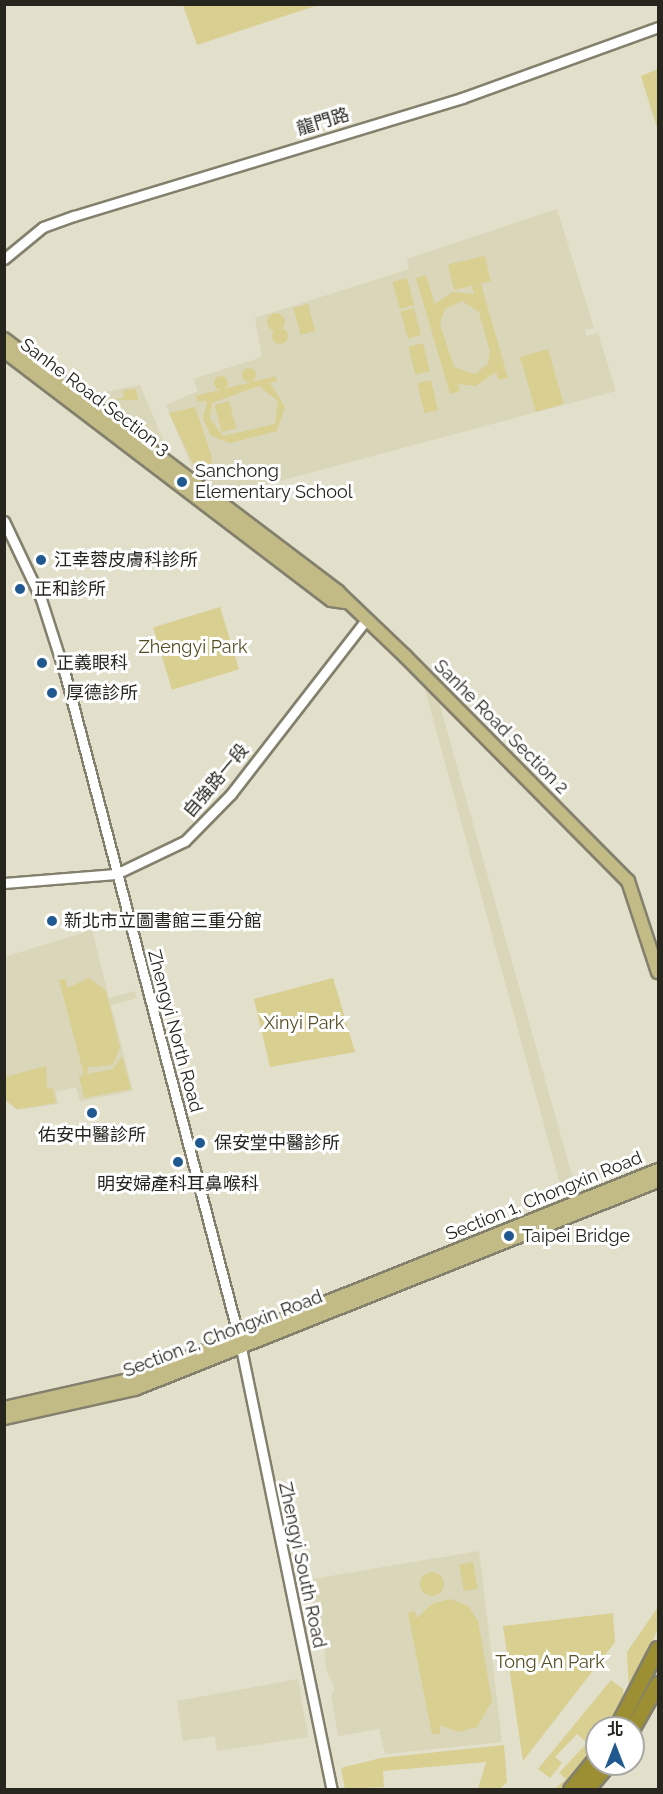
<!DOCTYPE html>
<meta charset="utf-8">
<style>
body{margin:0}
#map{position:relative;width:663px;height:1794px;overflow:hidden;background:#e2dfca;font-family:Raleway,"Noto Sans TC",sans-serif}
div>[style]{position:absolute}
.built>*{inset:0;background:#dad6b9}
.green>*{inset:0;background:#d8cf91;transform-origin:0 0}
.round{border-radius:50%}
.roads{filter:drop-shadow(2px 0 #83806d) drop-shadow(-2px 0 #83806d) drop-shadow(0 2px #83806d) drop-shadow(0 -2px #83806d)}
.minor>*{height:9px;margin:-4.5px;padding:0 4.5px;transform-origin:4.5px;border-radius:4.5px;background:#fff}
.major>*{height:12px;margin:-6px;padding:0 6px;transform-origin:6px;border-radius:6px;background:#c3bb85}
.highway>*{height:14px;margin:-7px;padding:0 7px;transform-origin:7px;border-radius:7px;background:#9b8e33}
.dots>*{width:16px;height:16px;translate:-50% -50%;box-sizing:border-box;border:3px solid #fff;border-radius:50%}
span{translate:-50% -50%;white-space:nowrap;text-align:center;line-height:1.15;-webkit-text-stroke:6px #fff;paint-order:stroke}
.street-label{font-size:18px;color:#27261e}
.poi-label{font-size:18px;color:#27261e}
.left{translate:0 -50%;text-align:left}
.park-label{font-size:18px;color:#564f25}
.frame{position:absolute;inset:0;border:6px solid #27261e;pointer-events:none}
.north{position:absolute;left:585px;top:1716px;width:60px;height:60px;box-sizing:border-box;background:#fff;border:2px solid #a9a8a5;border-radius:50%;rotate:0deg;font-size:16px;font-weight:700;line-height:24px;text-align:center;color:#27261e}
.north::after{content:'';display:block;margin:auto;width:21px;height:27px;background:#1f5990;clip-path:polygon(50% 0,100% 100%,50% 72%,0 100%)}
</style>
<div id="map">
<div class="built">
<i style="clip-path:polygon(557px 209px,594px 328px,585px 330px,586px 336px,598px 333px,616px 391px,227px 495px,193px 470px,166px 405px,198px 391px,193px 379px,262px 357px,255px 318px,409px 269px,407px 259px)"></i>
<i style="clip-path:polygon(140px 385px,164px 442px,162px 446px,91px 395px)"></i>
<i style="clip-path:polygon(424px 686px,438px 699px,577px 1193px,564px 1198px)"></i>
<i style="clip-path:polygon(92px 930px,109px 998px,135px 991px,137px 998px,111px 1005px,133px 1091px,80px 1101px,76px 1087px,56px 1092px,58px 1104px,17px 1110px,5px 1100px,4px 957px)"></i>
<i style="clip-path:polygon(479px 1551px,502px 1742px,385px 1754px,379px 1729px,338px 1736px,331px 1695px,335px 1689px,326px 1669px,324px 1636px,317px 1637px,307px 1580px)"></i>
<i style="clip-path:polygon(298px 1679px,308px 1737px,217px 1751px,215px 1736px,183px 1741px,177px 1701px)"></i>
</div>
<div class="green">
<i style="clip-path:polygon(183px 5px,183px 4px,318px 5px,197px 45px)"></i>
<i style="clip-path:polygon(658px 69px,658px 131px,641px 76px)"></i>
<i style="left:485px;top:256px;width:26px;height:38px;rotate:77deg"></i>
<i style="clip-path:polygon(evenodd,426px 275px,435px 304px,452px 292px,474px 294px,472px 286px,481px 284px,508px 378px,499px 380px,496px 372px,476px 386px,458px 384px,460px 391px,450px 394px,416px 278px,426px 275px,462px 301px,479px 312px,490px 352px,488px 364px,475px 374px,454px 367px,440px 324px,445px 309px,462px 301px)"></i>
<i style="left:407px;top:278px;width:28px;height:15px;rotate:75deg"></i>
<i style="left:308px;top:304px;width:28px;height:15px;rotate:75deg"></i>
<i style="left:414px;top:308px;width:28px;height:14px;rotate:75deg"></i>
<i class="round" style="left:267px;top:313px;width:18px;height:18px"></i>
<i class="round" style="left:272px;top:328px;width:16px;height:16px"></i>
<i style="left:423px;top:343px;width:29px;height:15px;rotate:76deg"></i>
<i style="left:548px;top:349px;width:57px;height:29px;rotate:74deg"></i>
<i class="round" style="left:242px;top:368px;width:14px;height:14px"></i>
<i style="clip-path:polygon(evenodd,276px 376px,277px 381px,270px 383px,285px 407px,277px 431px,230px 443px,211px 436px,203px 419px,207px 401px,198px 402px,196px 396px,276px 376px,259px 386px,278px 401px,275px 424px,223px 436px,210px 419px,212px 403px,259px 386px)"></i>
<i class="round" style="left:214px;top:376px;width:14px;height:14px"></i>
<i style="left:431px;top:380px;width:31px;height:14px;rotate:77deg"></i>
<i style="clip-path:polygon(136px 389px,138px 400px,107px 400px,124px 398px,123px 390px)"></i>
<i style="left:229px;top:401px;width:28px;height:15px;rotate:75deg"></i>
<i style="clip-path:polygon(195px 407px,212px 457px,209px 478px,195px 468px,169px 413px)"></i>
<i style="left:220px;top:607px;width:65px;height:70px;rotate:73deg"></i>
<i style="clip-path:polygon(89px 978px,106px 991px,120px 1047px,113px 1065px,88px 1067px,87px 1074px,113px 1069px,122px 1056px,131px 1089px,84px 1098px,79px 1076px,84px 1075px,59px 980px,65px 979px,68px 988px)"></i>
<i style="clip-path:polygon(333px 978px,355px 1052px,270px 1067px,254px 999px)"></i>
<i style="clip-path:polygon(46px 1066px,47px 1089px,53px 1088px,56px 1103px,17px 1109px,6px 1100px,5px 1077px)"></i>
<i style="left:473px;top:1562px;width:27px;height:14px;rotate:80deg"></i>
<i class="round" style="left:420px;top:1572px;width:24px;height:24px"></i>
<i style="clip-path:polygon(450px 1599px,468px 1606px,478px 1621px,492px 1701px,477px 1727px,458px 1732px,440px 1725px,440px 1734px,432px 1734px,408px 1613px,415px 1611px,417px 1618px,432px 1604px)"></i>
<i style="clip-path:polygon(658px 1607px,658px 1629px,629px 1692px,627px 1652px)"></i>
<i style="clip-path:polygon(613px 1613px,615px 1642px,523px 1761px,503px 1626px)"></i>
<i style="clip-path:polygon(611px 1680px,623px 1689px,625px 1711px,613px 1728px,597px 1728px,597px 1749px,565px 1789px,555px 1789px,566px 1779px,559px 1773px,587px 1743px,577px 1734px,555px 1757px,562px 1763px,550px 1778px,538px 1769px)"></i>
<i style="clip-path:polygon(504px 1745px,507px 1782px,500px 1789px,478px 1789px,486px 1762px,383px 1771px,384px 1787px,345px 1789px,341px 1768px,381px 1758px)"></i>
</div>
<div class="roads">
<div class="minor">
<i style="left:4px;top:259px;width:50px;rotate:-39.4deg"></i>
<i style="left:43px;top:227px;width:33px;rotate:-20deg"></i>
<i style="left:74px;top:216px;width:406px;rotate:-16.9deg"></i>
<i style="left:462px;top:98px;width:208px;rotate:-19.9deg"></i>
<i style="left:4px;top:521px;width:86px;rotate:64.6deg"></i>
<i style="left:41px;top:599px;width:79px;rotate:72.3deg"></i>
<i style="left:65px;top:674px;width:686px;rotate:75.32deg"></i>
<i style="left:239px;top:1338px;width:461px;rotate:78.4deg"></i>
<i style="left:4px;top:883px;width:112px;rotate:-4.6deg"></i>
<i style="left:116px;top:874px;width:76px;rotate:-25.6deg"></i>
<i style="left:185px;top:841px;width:66px;rotate:-45.6deg"></i>
<i style="left:231px;top:794px;width:220px;rotate:-52.2deg"></i>
</div>
<div class="major">
<i style="left:4px;top:339px;width:419px;rotate:37.1deg"></i>
<i style="left:338px;top:592px;width:93px;rotate:43.7deg"></i>
<i style="left:405px;top:656px;width:317px;rotate:45.3deg"></i>
<i style="left:628px;top:881px;width:96px;rotate:71.8deg"></i>
<i style="left:4px;top:351px;width:411px;rotate:37.3deg"></i>
<i style="left:331px;top:600px;width:14px;rotate:8deg"></i>
<i style="left:4px;top:1408px;width:136px;rotate:-12.7deg"></i>
<i style="left:137px;top:1378px;width:561px;rotate:-21.76deg"></i>
<i style="left:4px;top:1418px;width:134px;rotate:-12.5deg"></i>
<i style="left:135px;top:1389px;width:563px;rotate:-21.69deg"></i>
</div>
<div class="highway">
<i style="left:617px;top:1728px;width:89px;rotate:-62.6deg"></i>
<i style="left:633px;top:1728px;width:51px;rotate:-60.4deg"></i>
<i style="left:571px;top:1790px;width:41px;rotate:-50.9deg"></i>
<i style="left:587px;top:1790px;width:34px;rotate:-50deg"></i>
</div>
</div>
<div class="dots">
<i style="left:182px;top:482px;background:#1f5990"></i>
<i style="left:41px;top:560px;background:#1f5990"></i>
<i style="left:20px;top:589px;background:#1f5990"></i>
<i style="left:42px;top:663px;background:#1f5990"></i>
<i style="left:52px;top:693px;background:#1f5990"></i>
<i style="left:52px;top:921px;background:#1f5990"></i>
<i style="left:92px;top:1113px;background:#1f5990"></i>
<i style="left:200px;top:1143px;background:#1f5990"></i>
<i style="left:178px;top:1162px;background:#1f5990"></i>
<i style="left:509px;top:1236px;background:#1f5990"></i>
</div>
<div class="street-label">
<span style="left:323px;top:122px;rotate:-17deg">龍門路</span>
<span style="left:95px;top:397px;rotate:37deg">Sanhe Road Section 3</span>
<span style="left:501px;top:727px;rotate:45deg">Sanhe Road Section 2</span>
<span style="left:216px;top:781px;rotate:-50deg">自強路一段</span>
<span style="left:175px;top:1031px;rotate:75deg">Zhengyi North Road</span>
<span style="left:544px;top:1196px;rotate:-22deg">Section 1, Chongxin Road</span>
<span style="left:223px;top:1334px;rotate:-21deg">Section 2, Chongxin Road</span>
<span style="left:302px;top:1565px;rotate:78deg">Zhengyi South Road</span>
</div>
<div class="poi-label">
<span class="left" style="left:195px;top:482px">Sanchong<br>Elementary School</span>
<span class="left" style="left:54px;top:560px">江幸蓉皮膚科診所</span>
<span class="left" style="left:34px;top:589px">正和診所</span>
<span class="left" style="left:56px;top:663px">正義眼科</span>
<span class="left" style="left:66px;top:693px">厚德診所</span>
<span class="left" style="left:64px;top:921px">新北市立圖書館三重分館</span>
<span style="left:92px;top:1135px">佑安中醫診所</span>
<span class="left" style="left:214px;top:1143px">保安堂中醫診所</span>
<span style="left:178px;top:1184px">明安婦產科耳鼻喉科</span>
<span class="left" style="left:522px;top:1236px">Taipei Bridge</span>
</div>
<div class="park-label">
<span style="left:193px;top:647px">Zhengyi Park</span>
<span style="left:304px;top:1023px">Xinyi Park</span>
<span style="left:550px;top:1662px">Tong An Park</span>
</div>
<div class="frame"></div>
<div class="north">北</div>
</div>
